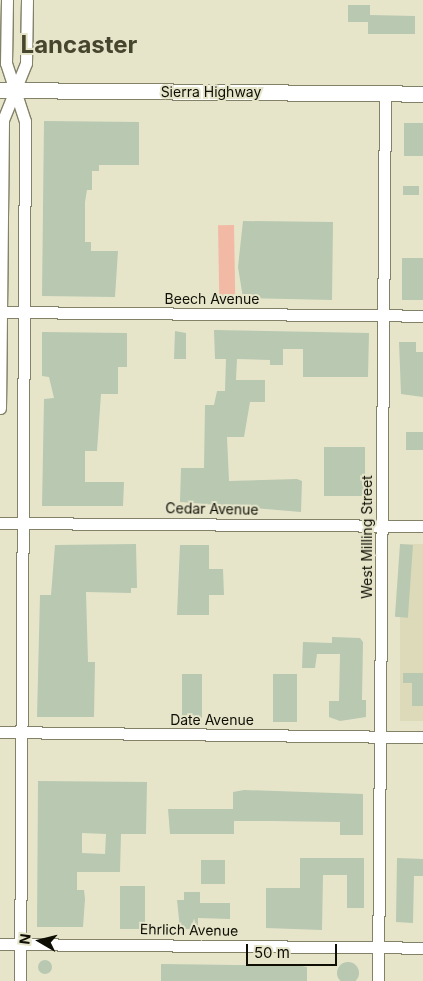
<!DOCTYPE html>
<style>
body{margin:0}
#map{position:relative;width:423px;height:981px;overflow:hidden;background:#e6e5ca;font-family:Inter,sans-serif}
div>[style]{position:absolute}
.built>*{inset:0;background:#dcdab8;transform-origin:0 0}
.green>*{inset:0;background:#f2baa4;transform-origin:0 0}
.building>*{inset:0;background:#b8c8b1;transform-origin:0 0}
.round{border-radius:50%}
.roads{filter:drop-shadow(1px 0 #838269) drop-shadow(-1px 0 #838269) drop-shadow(0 1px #838269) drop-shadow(0 -1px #838269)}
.minor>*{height:11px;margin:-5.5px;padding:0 5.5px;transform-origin:5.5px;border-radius:5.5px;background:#fff}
.major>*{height:15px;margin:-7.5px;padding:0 7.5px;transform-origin:7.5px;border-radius:7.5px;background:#fff}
span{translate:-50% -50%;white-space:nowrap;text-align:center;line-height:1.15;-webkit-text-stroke:4px #e6e5ca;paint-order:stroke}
.street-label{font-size:14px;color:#0e0e05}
.town-label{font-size:24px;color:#46452e;font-weight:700}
.north{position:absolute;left:15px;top:916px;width:50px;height:50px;-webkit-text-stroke:4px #e6e5ca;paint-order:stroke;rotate:278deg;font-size:14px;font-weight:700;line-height:20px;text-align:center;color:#0e0e05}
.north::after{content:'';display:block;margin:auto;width:18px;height:22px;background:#0e0e05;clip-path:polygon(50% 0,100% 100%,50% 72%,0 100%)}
.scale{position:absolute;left:246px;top:944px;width:91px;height:22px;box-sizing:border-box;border:2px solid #0e0e05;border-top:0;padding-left:6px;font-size:15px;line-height:18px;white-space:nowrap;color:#0e0e05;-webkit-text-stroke:4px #e6e5ca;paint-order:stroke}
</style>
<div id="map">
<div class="built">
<i style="left:400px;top:544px;width:23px;height:177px"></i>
</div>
<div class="green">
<i style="left:234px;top:225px;width:74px;height:16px;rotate:89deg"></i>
</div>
<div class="building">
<i style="clip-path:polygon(348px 5px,370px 5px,370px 15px,415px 16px,415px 34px,368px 34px,368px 22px,348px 22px)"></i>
<i style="clip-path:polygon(44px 121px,139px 122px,139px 165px,99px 165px,99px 171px,92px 171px,92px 190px,87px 190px,85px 202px,85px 242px,91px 242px,91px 251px,118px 251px,115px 297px,42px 296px)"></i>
<i style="left:404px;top:123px;width:19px;height:33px"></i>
<i style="left:403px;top:186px;width:16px;height:9px"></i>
<i style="clip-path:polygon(243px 221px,333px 222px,332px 300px,243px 298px,238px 267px)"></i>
<i style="left:402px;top:258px;width:21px;height:42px"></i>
<i style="clip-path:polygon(214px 330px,369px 333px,368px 377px,303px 377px,303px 349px,283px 349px,283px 365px,270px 365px,270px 360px,237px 359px,236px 380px,265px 380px,265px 402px,250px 402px,244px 437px,227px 437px,229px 481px,297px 479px,302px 481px,301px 512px,180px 502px,181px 468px,204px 468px,205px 405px,214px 405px,217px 391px,225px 391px,226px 359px,215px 359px)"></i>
<i style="clip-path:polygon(175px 331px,186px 333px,186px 359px,174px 359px)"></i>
<i style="clip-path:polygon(42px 332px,127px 333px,127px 367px,118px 367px,118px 394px,101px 394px,97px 451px,85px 451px,85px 482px,124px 482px,123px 506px,42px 506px,44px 399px,54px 398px,49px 377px,42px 376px)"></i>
<i style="clip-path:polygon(399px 342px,416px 342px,416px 352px,423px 352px,423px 397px,401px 394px)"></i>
<i style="left:406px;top:432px;width:17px;height:18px"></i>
<i style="left:324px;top:447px;width:41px;height:49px"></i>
<i style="clip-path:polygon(136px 544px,137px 588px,131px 588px,131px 593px,86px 592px,88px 662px,95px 662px,94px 717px,37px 717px,40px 595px,51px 595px,55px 545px)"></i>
<i style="left:400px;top:544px;width:13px;height:73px;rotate:4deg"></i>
<i style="clip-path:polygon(180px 545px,209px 545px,209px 569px,223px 569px,224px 595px,209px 595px,209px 615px,177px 615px)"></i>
<i style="clip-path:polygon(332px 637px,360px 638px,363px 642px,362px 700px,366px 700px,366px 717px,340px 721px,329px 717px,329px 701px,339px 701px,340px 654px,317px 654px,315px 668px,302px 668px,303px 642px,332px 643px)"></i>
<i style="clip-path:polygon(403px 673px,423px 673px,423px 706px,412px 706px,412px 683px,403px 683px)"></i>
<i style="left:182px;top:674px;width:20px;height:44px"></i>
<i style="left:273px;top:674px;width:24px;height:48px"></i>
<i style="clip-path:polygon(evenodd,38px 781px,147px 782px,146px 834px,121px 834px,120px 872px,77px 872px,77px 890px,84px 890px,85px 899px,83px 927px,37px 927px,38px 781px,82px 833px,106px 834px,105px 854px,82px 853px,82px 833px)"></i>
<i style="clip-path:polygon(244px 790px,363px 794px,363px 835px,340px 835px,340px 822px,272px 821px,234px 821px,234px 834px,170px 834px,168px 809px,233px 809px,233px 792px)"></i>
<i style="clip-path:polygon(300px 858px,364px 858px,364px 908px,347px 908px,347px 875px,323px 875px,322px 930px,266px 928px,266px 888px,300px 888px)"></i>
<i style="clip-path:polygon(397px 858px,423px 859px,423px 876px,414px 876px,413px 923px,396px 922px)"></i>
<i style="left:201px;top:860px;width:24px;height:24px"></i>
<i style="left:120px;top:886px;width:25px;height:43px"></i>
<i style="clip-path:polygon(184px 892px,200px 892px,200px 903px,230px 903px,230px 919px,198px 918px,198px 929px,180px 929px,177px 900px,184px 900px)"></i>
<i class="round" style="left:38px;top:960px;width:14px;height:14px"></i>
<i class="round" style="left:337px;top:962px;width:22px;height:22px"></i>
<i style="clip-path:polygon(161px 964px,302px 966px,307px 967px,307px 981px,161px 981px)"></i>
</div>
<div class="roads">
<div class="minor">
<i style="left:7px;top:0;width:63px;rotate:90.9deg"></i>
<i style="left:6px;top:63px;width:61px;rotate:71.9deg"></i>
<i style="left:25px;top:121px;width:860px;rotate:90.33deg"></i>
<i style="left:0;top:312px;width:423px;rotate:0.5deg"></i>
<i style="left:0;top:408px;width:288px;rotate:-89.4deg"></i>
<i style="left:3px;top:120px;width:61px;rotate:-68deg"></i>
<i style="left:26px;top:63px;width:63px;rotate:-89.1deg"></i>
<i style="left:0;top:523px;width:423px;rotate:0.4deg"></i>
<i style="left:0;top:732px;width:423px;rotate:0.7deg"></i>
<i style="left:0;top:944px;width:423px;rotate:0.5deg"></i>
<i style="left:378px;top:981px;width:887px;rotate:-89.55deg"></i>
</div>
<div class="major">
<i style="left:0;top:90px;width:423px;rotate:0.5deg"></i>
</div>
</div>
<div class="street-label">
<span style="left:211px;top:92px">Sierra Highway</span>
<span style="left:212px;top:299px">Beech Avenue</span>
<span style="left:212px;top:509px;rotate:1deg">Cedar Avenue</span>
<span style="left:367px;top:537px;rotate:-90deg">West Milling Street</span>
<span style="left:212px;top:720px">Date Avenue</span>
<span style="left:189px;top:930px;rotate:1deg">Ehrlich Avenue</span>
</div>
<div class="town-label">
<span style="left:79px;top:45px">Lancaster</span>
</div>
<div class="north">N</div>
<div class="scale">50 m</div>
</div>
